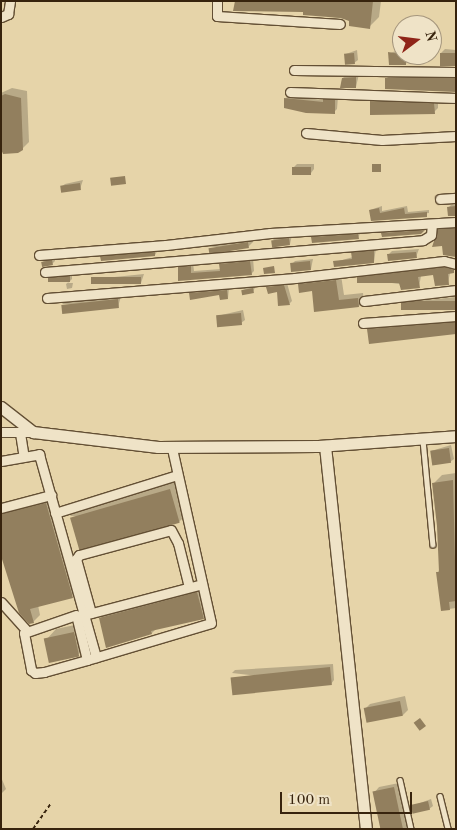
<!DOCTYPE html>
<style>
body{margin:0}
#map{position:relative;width:457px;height:830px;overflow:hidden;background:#e6d4a9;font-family:"Old Standard TT",serif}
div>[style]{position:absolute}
.shadow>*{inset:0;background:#0003}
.building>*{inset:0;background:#927f5e;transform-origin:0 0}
.path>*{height:2px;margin-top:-1px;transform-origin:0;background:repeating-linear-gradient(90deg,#37230d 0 4px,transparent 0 6.5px)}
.roads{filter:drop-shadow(1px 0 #634f34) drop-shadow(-1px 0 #634f34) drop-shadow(0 1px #634f34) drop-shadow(0 -1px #634f34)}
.service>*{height:4.5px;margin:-2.25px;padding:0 2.25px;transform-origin:2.25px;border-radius:2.25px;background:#efe3c7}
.minor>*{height:9px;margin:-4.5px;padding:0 4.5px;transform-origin:4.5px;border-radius:4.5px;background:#efe3c7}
.tertiary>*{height:11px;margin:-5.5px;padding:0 5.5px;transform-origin:5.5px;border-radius:5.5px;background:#efe3c7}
span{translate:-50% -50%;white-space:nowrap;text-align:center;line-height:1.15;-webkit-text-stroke:4px #efe3c7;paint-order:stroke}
.frame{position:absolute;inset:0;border:2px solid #37230d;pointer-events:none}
.north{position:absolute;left:392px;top:15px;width:50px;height:50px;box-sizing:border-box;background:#efe3c7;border:1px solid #a5967d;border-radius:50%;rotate:75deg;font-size:14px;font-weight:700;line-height:20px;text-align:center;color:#37230d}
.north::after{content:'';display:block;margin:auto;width:18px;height:22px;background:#8f2418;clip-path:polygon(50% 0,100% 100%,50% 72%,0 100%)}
.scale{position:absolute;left:280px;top:792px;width:132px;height:22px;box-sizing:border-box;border:2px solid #37230d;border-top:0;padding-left:6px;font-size:15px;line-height:18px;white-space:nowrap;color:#37230d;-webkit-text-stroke:4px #efe3c7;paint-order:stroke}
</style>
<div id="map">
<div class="shadow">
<i style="clip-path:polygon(236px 1px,381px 1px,379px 17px,369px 27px,351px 20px)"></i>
<i style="clip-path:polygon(402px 49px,402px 55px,409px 55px,406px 64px,390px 53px)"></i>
<i style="clip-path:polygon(445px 49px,456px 50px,456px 65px,441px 53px)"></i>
<i style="clip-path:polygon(357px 50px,358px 60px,354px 63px,346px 54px)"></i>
<i style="clip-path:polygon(359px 74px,356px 87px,343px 78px,346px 75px)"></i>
<i style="clip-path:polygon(391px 74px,456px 74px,456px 90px,387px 78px)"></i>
<i style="clip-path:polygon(12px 88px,27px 91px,29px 142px,22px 149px,1px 148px,1px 93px)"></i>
<i style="clip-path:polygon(288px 96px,324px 100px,338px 97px,337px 109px,334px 112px,285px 99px)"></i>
<i style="clip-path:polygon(375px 98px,438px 100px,438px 108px,434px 112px,371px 102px)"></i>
<i style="clip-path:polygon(297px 164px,314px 164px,314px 169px,311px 173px,293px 168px)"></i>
<i style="clip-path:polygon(83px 180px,80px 189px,61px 187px,65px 184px)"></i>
<i style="clip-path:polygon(452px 204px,456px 204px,456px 215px,448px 208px)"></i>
<i style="clip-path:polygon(382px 206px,382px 211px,407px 206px,408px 212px,429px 210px,429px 213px,372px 219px,370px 210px)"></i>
<i style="clip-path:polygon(456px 225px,456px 254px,439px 230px,443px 226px)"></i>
<i style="clip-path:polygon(428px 226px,420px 233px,382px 233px,388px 228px)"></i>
<i style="clip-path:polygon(361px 231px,358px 238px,313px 237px,316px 234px)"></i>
<i style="clip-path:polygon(292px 235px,290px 244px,273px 240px,276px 236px)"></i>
<i style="clip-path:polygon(253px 237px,253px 242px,248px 247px,209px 247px,214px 242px)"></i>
<i style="clip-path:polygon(376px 248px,374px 262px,335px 262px,353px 257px,356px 250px)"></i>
<i style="clip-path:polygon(419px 249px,416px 257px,389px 254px,392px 251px)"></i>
<i style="clip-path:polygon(158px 250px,155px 255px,102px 257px,105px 254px)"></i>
<i style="clip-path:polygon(46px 258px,55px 258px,55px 261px,52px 264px,43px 262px)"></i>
<i style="clip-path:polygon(253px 258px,254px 271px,251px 274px,180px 280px,183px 264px,193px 263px,194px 271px,221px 269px,223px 261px)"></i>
<i style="clip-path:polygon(313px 259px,311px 269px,292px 264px,295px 261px)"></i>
<i style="clip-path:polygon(447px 265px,456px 267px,450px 273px,448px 283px,434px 274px,421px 276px,419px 287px,358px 278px)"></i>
<i style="clip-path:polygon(72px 274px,72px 279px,68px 283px,73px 283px,72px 288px,67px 289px,66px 284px,70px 281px,49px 278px)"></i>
<i style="clip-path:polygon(144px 274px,141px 283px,92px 282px,95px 279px)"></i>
<i style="clip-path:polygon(341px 275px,344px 295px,363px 293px,364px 301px,359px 306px,315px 310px,313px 290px,299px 284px,304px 279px)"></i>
<i style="clip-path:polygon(287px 283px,292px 301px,289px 304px,278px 291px,268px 287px)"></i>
<i style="clip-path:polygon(256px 285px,253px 292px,243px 289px,246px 286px)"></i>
<i style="clip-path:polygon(229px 288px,228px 298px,220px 293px,191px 293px)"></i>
<i style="clip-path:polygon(121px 296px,118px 307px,62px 304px,66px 300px)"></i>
<i style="clip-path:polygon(456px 297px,456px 308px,403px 307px,407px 302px)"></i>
<i style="clip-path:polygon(243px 310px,245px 320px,241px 323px,217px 316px)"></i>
<i style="clip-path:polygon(456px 318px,456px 333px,368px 329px,373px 325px)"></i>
<i style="clip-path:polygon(451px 445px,454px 459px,450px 462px,431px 451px)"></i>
<i style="clip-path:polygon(456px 473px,456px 608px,442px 610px,437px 573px,440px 569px,439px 526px,433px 484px,442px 475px)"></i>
<i style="clip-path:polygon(180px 479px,189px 512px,179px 522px,70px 516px,80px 505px)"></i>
<i style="clip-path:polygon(53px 497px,79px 589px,72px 596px,38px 605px,40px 615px,33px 622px,1px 552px,1px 509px)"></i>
<i style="clip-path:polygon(207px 583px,213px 607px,203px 618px,156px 629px,152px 633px,100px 618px,110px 608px)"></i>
<i style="clip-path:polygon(84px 623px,89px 644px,79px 654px,50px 662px,46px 640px,56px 629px)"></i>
<i style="clip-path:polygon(333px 664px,334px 680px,331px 684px,232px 673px,235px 670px)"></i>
<i style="clip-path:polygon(405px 696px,408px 710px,403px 715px,365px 709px,370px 704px)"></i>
<i style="clip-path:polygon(1px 777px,6px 789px,1px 794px)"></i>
<i style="clip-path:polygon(399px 783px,408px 829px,382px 829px,374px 793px,379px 787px)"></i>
<i style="clip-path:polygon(431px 799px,433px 806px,429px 809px,412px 806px)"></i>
</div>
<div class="building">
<i style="clip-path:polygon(235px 1px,373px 1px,370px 29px,349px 26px,349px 21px,341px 18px,303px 15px,303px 12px,233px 11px)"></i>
<i style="clip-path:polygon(388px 52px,406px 55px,406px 65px,389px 65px)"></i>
<i style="left:354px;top:53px;width:11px;height:10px;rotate:85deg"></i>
<i style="left:440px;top:53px;width:16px;height:13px"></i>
<i style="clip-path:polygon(356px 77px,356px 88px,340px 88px,342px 78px)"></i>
<i style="clip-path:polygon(385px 78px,456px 78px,456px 92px,385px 89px)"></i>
<i style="clip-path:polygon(5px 94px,21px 98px,23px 150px,18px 153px,3px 154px,1px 149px,1px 96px)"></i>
<i style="clip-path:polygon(284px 98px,323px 102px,323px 99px,335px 100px,335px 114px,306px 113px,284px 108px)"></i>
<i style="clip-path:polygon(370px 101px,434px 103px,435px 114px,370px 115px)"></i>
<i style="left:372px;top:164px;width:9px;height:8px"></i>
<i style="left:292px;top:167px;width:19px;height:8px"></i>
<i style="left:125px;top:176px;width:8px;height:15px;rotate:83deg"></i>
<i style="left:80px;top:183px;width:7px;height:20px;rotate:82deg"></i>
<i style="clip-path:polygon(456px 206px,456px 216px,448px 216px,447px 207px)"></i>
<i style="clip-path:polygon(379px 208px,380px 213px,404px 208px,405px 214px,427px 212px,427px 217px,371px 221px,369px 210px)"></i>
<i style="clip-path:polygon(456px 228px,456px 257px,443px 255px,442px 246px,432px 247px,438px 229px)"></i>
<i style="clip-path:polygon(425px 230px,421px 234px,382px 237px,381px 233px)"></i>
<i style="clip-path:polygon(358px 234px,359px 239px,312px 243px,311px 237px)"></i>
<i style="left:289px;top:238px;width:7px;height:18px;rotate:82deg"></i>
<i style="left:248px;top:242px;width:6px;height:40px;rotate:81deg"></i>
<i style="clip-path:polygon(374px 250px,374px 263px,334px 267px,333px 261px,352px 259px,351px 252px)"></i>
<i style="clip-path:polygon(155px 252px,155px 256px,101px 261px,100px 256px)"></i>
<i style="clip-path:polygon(416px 252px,417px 258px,388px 261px,387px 254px)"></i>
<i style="left:52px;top:260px;width:5px;height:11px;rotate:79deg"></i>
<i style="clip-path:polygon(250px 261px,252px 275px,178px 281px,178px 267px,191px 266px,191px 273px,220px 271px,219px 264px)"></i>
<i style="left:310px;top:261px;width:9px;height:20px;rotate:84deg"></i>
<i style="clip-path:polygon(274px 266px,275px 273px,264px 274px,263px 268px)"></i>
<i style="clip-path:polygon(444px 267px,454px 270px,454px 273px,448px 274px,449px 285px,435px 286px,433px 275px,418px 277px,420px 288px,401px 290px,399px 283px,357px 283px,357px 277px)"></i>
<i style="left:70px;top:276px;width:6px;height:22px;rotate:90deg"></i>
<i style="left:141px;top:277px;width:7px;height:50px;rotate:90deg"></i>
<i style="clip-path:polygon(336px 280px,339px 300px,358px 298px,359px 307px,314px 312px,312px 291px,299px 293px,298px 284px)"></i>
<i style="clip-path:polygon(284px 285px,290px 305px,278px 306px,277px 292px,268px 294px,266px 287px)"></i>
<i style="left:253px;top:288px;width:5px;height:12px;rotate:79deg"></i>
<i style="clip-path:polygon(227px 290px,228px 299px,220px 300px,219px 295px,190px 300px,189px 293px)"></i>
<i style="left:118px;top:299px;width:9px;height:57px;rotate:84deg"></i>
<i style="left:456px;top:301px;width:9px;height:55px;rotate:90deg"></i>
<i style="left:241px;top:313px;width:12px;height:25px;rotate:85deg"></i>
<i style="clip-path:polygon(456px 322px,456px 334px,369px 344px,367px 329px)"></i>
<i style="left:449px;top:448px;width:15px;height:19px;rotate:82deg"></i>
<i style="clip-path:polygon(453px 480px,456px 601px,449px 602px,450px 610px,441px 611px,436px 572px,439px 572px,437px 526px,432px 483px)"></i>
<i style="left:170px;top:489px;width:35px;height:104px;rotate:74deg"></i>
<i style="clip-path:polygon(46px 503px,73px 598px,30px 609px,34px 623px,29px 624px,19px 613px,1px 556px,1px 514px)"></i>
<i style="clip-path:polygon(197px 592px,204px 619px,151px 631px,152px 634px,106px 648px,99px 618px)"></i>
<i style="left:74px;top:632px;width:25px;height:31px;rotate:78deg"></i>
<i style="left:330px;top:667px;width:18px;height:100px;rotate:84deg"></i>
<i style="left:400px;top:701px;width:15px;height:37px;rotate:79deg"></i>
<i style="left:420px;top:718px;width:10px;height:8px;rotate:53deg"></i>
<i style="left:394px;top:787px;width:43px;height:22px;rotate:78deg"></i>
<i style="left:428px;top:801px;width:9px;height:18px;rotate:77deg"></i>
</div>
<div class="path">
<i style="left:33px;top:829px;width:32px;rotate:-55deg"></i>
</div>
<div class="roads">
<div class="service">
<i style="left:423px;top:440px;width:105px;rotate:84.6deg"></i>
<i style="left:400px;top:780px;width:50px;rotate:77.3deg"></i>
<i style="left:440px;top:796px;width:34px;rotate:76deg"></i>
</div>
<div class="minor">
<i style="left:217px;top:1px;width:15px;rotate:90deg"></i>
<i style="left:217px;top:16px;width:123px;rotate:3.7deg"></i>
<i style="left:1px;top:17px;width:8px;rotate:-23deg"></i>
<i style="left:8px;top:14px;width:13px;rotate:-81deg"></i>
<i style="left:294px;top:70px;width:162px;rotate:0.7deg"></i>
<i style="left:290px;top:92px;width:166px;rotate:2.1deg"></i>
<i style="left:306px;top:133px;width:76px;rotate:5.3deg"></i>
<i style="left:382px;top:140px;width:74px;rotate:-3.1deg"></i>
<i style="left:440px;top:199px;width:16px;rotate:-4deg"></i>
<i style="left:39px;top:255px;width:127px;rotate:-4.5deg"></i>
<i style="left:166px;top:245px;width:105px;rotate:-6.6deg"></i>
<i style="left:270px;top:233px;width:186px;rotate:-3.4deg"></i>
<i style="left:45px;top:272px;width:379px;rotate:-4.8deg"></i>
<i style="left:423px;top:240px;width:9px;rotate:-32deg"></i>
<i style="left:431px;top:235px;width:11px;rotate:-85deg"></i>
<i style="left:47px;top:298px;width:249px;rotate:-4.6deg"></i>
<i style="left:295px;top:278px;width:150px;rotate:-6.5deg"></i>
<i style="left:444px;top:261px;width:12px;rotate:14deg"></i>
<i style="left:364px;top:301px;width:93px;rotate:-6.8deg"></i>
<i style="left:363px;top:323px;width:93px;rotate:-4.3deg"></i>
<i style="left:1px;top:432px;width:32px"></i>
<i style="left:20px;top:433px;width:24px;rotate:81deg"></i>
<i style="left:1px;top:461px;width:39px;rotate:-10deg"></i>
<i style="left:39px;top:454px;width:4px;rotate:76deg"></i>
<i style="left:40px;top:458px;width:207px;rotate:74.3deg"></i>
<i style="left:1px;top:508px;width:52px;rotate:-14.6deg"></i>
<i style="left:55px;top:513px;width:128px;rotate:-17.3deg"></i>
<i style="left:1px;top:602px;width:38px;rotate:48deg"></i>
<i style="left:91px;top:613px;width:56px;rotate:-105.5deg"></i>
<i style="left:76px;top:559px;width:5px;rotate:-53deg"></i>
<i style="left:79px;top:555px;width:95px;rotate:-15.2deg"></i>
<i style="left:171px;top:530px;width:15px;rotate:62deg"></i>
<i style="left:178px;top:543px;width:45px;rotate:76deg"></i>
<i style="left:88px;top:614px;width:118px;rotate:-14.7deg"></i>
<i style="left:87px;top:660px;width:46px;rotate:-103.7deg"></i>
<i style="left:76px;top:615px;width:55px;rotate:160.9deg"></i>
<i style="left:24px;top:633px;width:38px;rotate:79deg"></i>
<i style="left:31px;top:670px;width:5px;rotate:37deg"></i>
<i style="left:35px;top:673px;width:9px;rotate:-6deg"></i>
<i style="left:44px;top:672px;width:45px;rotate:-15.6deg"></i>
<i style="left:87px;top:660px;width:129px;rotate:-16.6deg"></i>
<i style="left:211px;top:623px;width:179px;rotate:-102.6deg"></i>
</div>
<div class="tertiary">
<i style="left:1px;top:407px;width:41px;rotate:38deg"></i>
<i style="left:33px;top:432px;width:126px;rotate:6.8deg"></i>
<i style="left:158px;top:447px;width:160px;rotate:-0.4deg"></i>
<i style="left:318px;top:446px;width:138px;rotate:-4.1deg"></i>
<i style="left:325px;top:446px;width:385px;rotate:83.9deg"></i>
</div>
</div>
<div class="frame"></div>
<div class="north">N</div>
<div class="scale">100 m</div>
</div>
